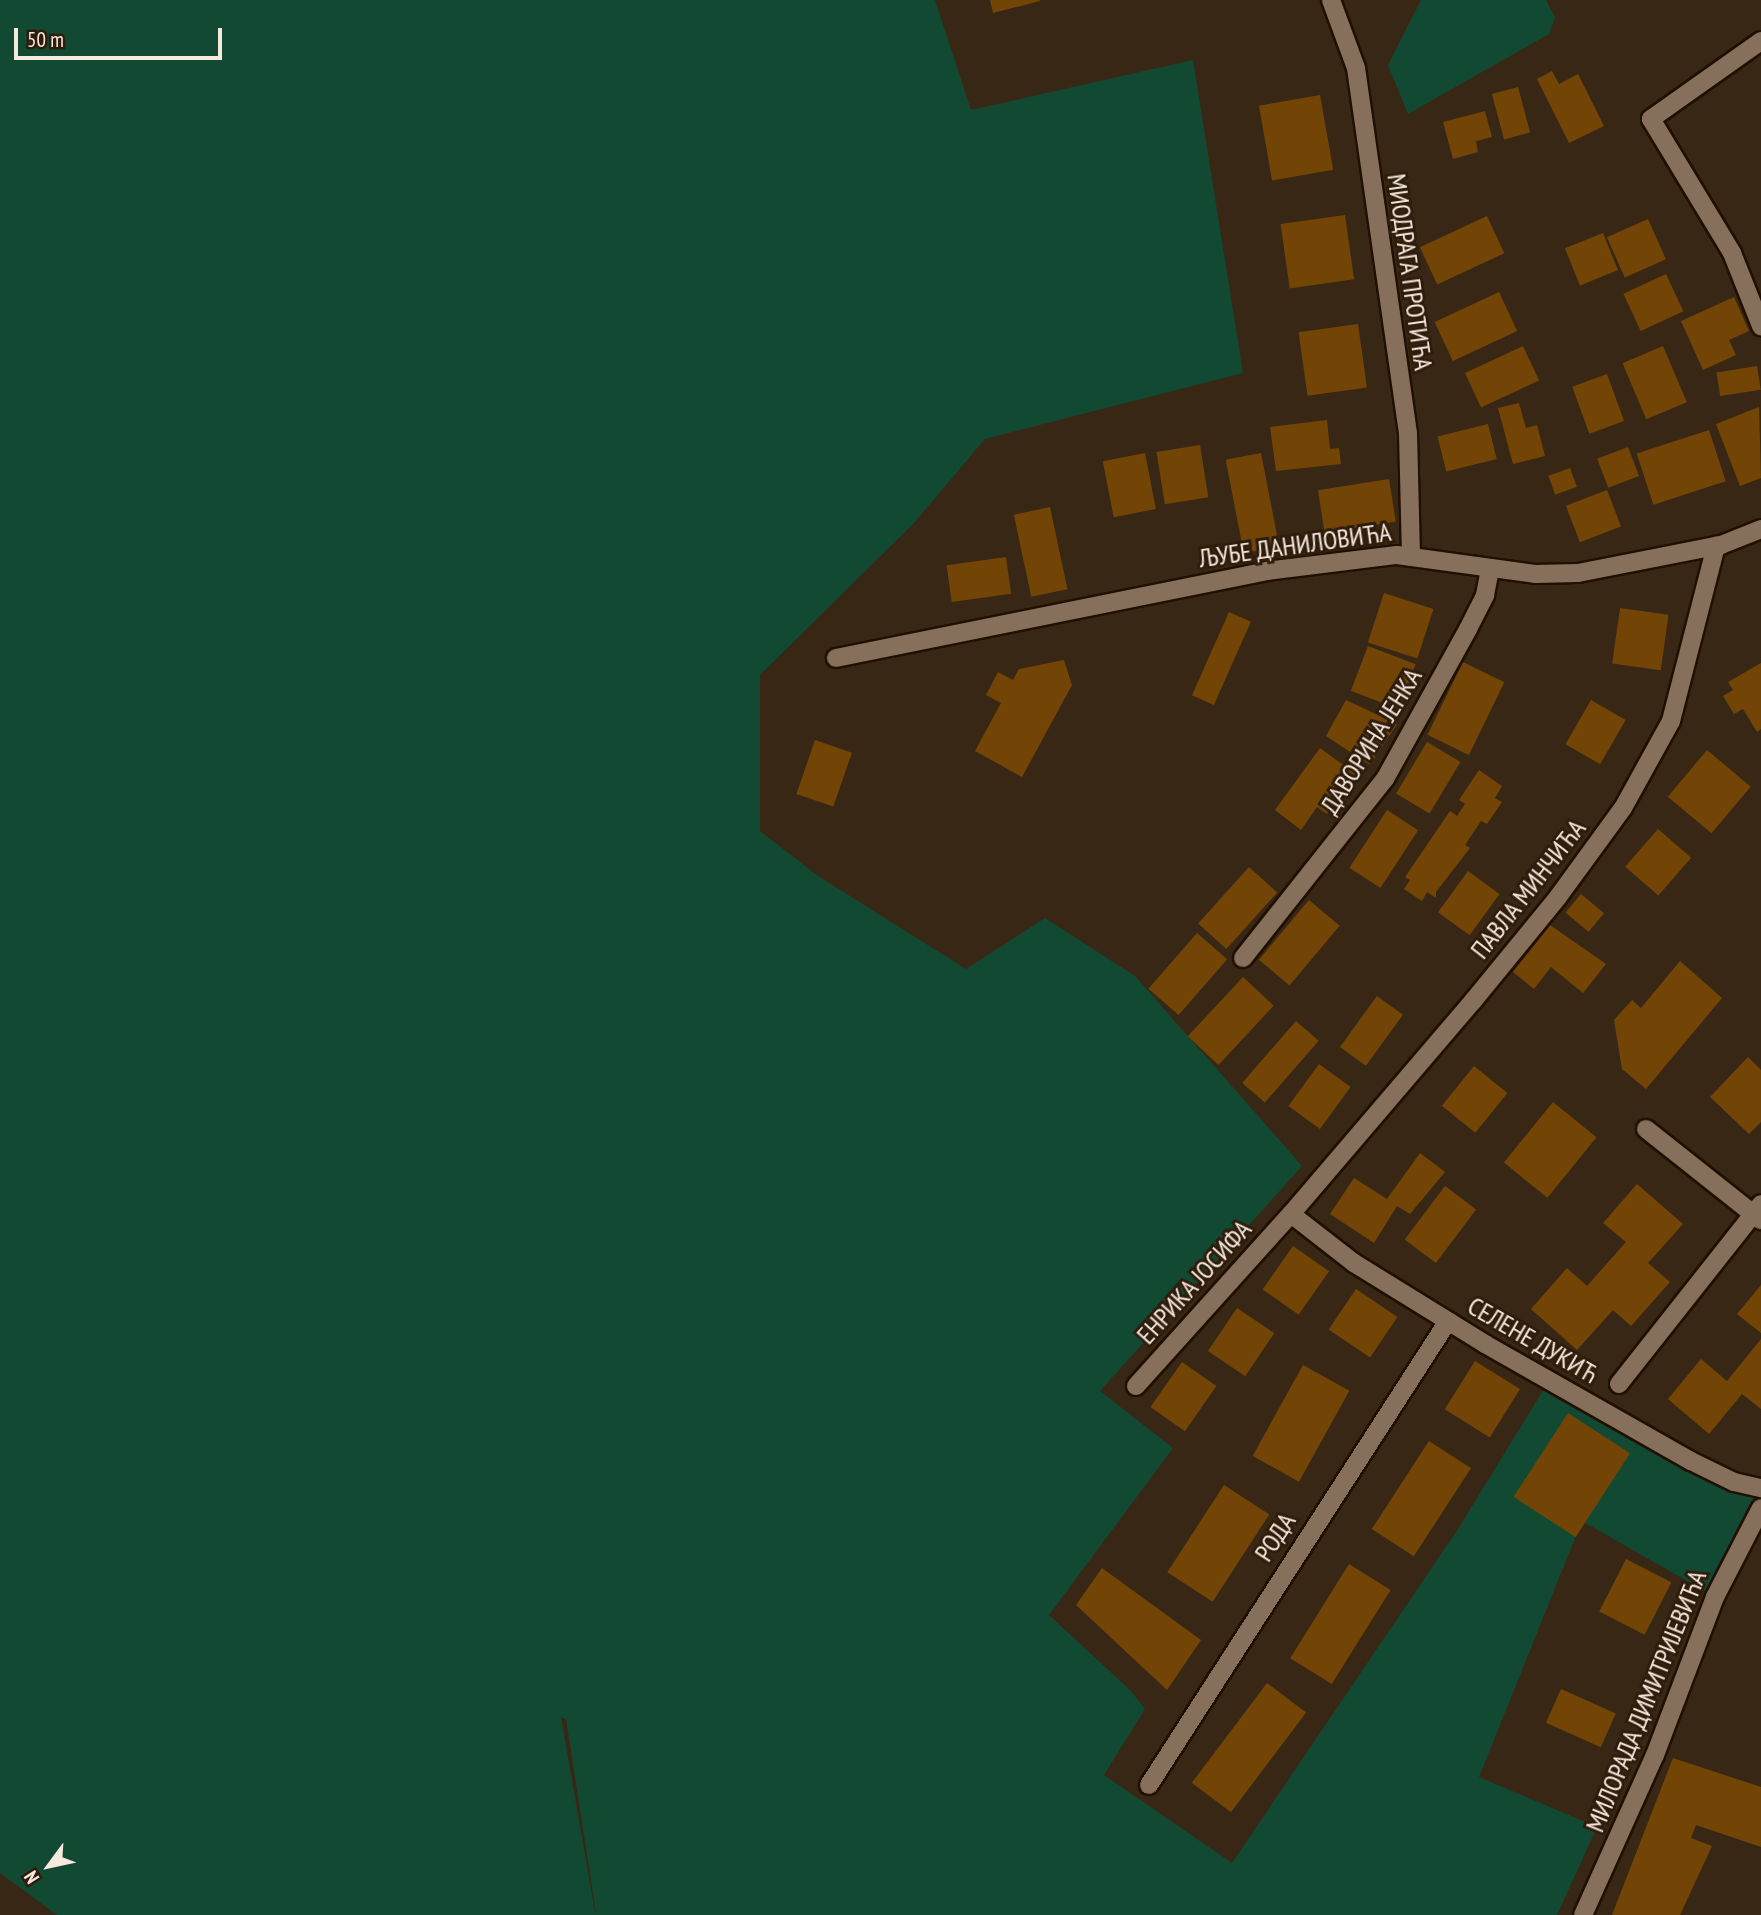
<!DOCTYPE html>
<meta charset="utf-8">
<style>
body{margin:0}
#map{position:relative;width:1761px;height:1915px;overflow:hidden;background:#392715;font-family:"PT Sans Narrow",sans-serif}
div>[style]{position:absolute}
.green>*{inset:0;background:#124933}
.building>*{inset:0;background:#724506;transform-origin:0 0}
.roads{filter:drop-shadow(2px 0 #201001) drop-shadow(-2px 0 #201001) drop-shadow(0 2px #201001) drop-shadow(0 -2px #201001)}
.minor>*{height:18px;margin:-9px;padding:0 9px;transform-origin:9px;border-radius:9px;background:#86705c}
span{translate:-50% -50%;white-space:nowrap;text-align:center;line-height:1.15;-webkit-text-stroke:6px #2f1d0c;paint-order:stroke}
.street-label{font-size:26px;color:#f6e9de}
.north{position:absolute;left:14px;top:1831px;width:70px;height:70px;-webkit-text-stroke:5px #2f1d0c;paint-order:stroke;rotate:237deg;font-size:19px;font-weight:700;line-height:28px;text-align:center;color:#f6e9de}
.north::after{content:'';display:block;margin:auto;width:24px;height:32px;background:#f6e9de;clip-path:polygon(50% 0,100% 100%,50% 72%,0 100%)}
.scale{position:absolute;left:14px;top:28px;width:208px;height:32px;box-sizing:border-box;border:4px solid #f6e9de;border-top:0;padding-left:9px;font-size:21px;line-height:24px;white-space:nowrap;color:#f6e9de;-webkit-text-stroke:5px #2f1d0c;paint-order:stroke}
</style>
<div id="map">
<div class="green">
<i style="clip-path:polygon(evenodd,0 0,935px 0,971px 110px,1193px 60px,1243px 373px,985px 439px,914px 523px,760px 675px,760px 831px,818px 876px,966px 969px,1045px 918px,1135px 976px,1302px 1166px,1100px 1391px,1173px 1448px,1049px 1615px,1131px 1691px,1145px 1709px,1104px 1775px,1232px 1863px,1458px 1529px,1550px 1379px,1761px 1488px,1761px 1508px,1715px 1597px,1582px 1521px,1479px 1777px,1597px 1827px,1557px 1915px,57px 1915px,0 1873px,0 0,561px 1717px,566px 1719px,596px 1913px,595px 1912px,561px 1717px)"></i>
<i style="clip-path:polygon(1421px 0,1546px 0,1555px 17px,1549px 34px,1408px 114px,1388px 65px)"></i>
</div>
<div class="building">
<i style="clip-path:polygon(990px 0,1040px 0,1040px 1px,993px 13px)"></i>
<i style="clip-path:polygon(1552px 71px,1559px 84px,1578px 74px,1604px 126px,1569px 143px,1537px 79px)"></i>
<i style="left:1518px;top:87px;width:47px;height:27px;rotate:75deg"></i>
<i style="left:1320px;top:95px;width:76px;height:62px;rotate:80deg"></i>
<i style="clip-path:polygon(1485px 111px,1492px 137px,1476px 141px,1478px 152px,1453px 159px,1443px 122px)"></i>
<i style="left:1345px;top:215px;width:65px;height:65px;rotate:82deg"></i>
<i style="left:1487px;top:216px;width:41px;height:74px;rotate:65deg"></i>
<i style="left:1648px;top:219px;width:44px;height:45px;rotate:66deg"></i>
<i style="left:1603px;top:233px;width:40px;height:41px;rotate:68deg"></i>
<i style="left:1666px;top:274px;width:41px;height:47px;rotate:65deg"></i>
<i style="left:1499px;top:292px;width:43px;height:71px;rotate:65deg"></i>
<i style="clip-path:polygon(1734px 297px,1749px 331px,1729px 340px,1736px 355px,1703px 370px,1681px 321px)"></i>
<i style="left:1358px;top:324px;width:64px;height:60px;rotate:82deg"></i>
<i style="left:1523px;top:346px;width:38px;height:64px;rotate:65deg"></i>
<i style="left:1663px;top:346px;width:61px;height:44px;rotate:67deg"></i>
<i style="left:1757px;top:366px;width:24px;height:41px;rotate:81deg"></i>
<i style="left:1607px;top:374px;width:50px;height:37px;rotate:70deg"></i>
<i style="clip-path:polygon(1519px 403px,1526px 428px,1537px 425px,1545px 456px,1513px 464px,1498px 408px)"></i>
<i style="clip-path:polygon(1759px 407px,1761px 478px,1740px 486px,1716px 424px)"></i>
<i style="clip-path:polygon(1327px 420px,1330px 449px,1339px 448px,1341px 464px,1276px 471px,1270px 427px)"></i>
<i style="left:1488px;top:424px;width:36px;height:52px;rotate:76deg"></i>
<i style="left:1709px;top:430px;width:54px;height:76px;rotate:72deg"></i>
<i style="left:1200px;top:445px;width:53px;height:44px;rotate:81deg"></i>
<i style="left:1628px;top:447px;width:31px;height:33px;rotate:69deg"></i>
<i style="left:1145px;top:453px;width:57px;height:43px;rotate:79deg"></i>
<i style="left:1261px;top:453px;width:95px;height:36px;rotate:79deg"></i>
<i style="left:1570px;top:468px;width:20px;height:23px;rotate:70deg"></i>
<i style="left:1389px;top:479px;width:43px;height:72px;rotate:81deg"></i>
<i style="left:1607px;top:490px;width:39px;height:44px;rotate:69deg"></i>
<i style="left:1050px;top:507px;width:84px;height:37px;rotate:78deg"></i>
<i style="left:1006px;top:557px;width:37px;height:60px;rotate:82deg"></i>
<i style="left:1384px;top:593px;width:52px;height:52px;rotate:18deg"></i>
<i style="left:1620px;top:608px;width:49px;height:56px;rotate:8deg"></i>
<i style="left:1229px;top:612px;width:24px;height:91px;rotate:24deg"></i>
<i style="left:1368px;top:646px;width:51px;height:48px;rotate:21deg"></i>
<i style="clip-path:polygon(1064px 660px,1072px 685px,1022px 777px,975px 751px,1001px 703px,986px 695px,998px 672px,1013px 680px,1019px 669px)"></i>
<i style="left:1463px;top:662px;width:46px;height:81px;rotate:26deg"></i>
<i style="clip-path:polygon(1761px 663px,1761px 729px,1757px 732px,1743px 709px,1734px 714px,1723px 696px,1733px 690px,1728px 682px)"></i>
<i style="clip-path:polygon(1346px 700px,1397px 724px,1370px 765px,1326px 736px)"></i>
<i style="left:1591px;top:700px;width:40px;height:51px;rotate:30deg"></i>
<i style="left:815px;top:740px;width:39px;height:57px;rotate:19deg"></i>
<i style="left:1427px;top:742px;width:39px;height:60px;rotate:31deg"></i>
<i style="clip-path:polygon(1320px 748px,1356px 774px,1327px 814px,1317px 807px,1301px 830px,1275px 810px)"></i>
<i style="left:1707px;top:750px;width:57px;height:61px;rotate:40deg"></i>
<i style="clip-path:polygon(1479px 770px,1502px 786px,1495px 798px,1502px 802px,1487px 824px,1481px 821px,1465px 845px,1470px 848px,1436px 892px,1436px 898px,1427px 892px,1422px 901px,1404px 889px,1410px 880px,1405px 877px,1450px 811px,1457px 816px,1465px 804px,1459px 800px)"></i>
<i style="left:1387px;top:810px;width:37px;height:69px;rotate:33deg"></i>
<i style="left:1658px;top:829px;width:44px;height:50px;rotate:41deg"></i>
<i style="left:1249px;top:867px;width:38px;height:76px;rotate:42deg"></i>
<i style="left:1468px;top:871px;width:39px;height:51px;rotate:36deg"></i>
<i style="left:1581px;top:894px;width:30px;height:24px;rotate:40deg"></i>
<i style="left:1309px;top:900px;width:40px;height:78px;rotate:40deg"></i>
<i style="clip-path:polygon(1550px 925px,1606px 964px,1583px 993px,1551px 967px,1534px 989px,1513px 972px)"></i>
<i style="left:1197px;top:933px;width:40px;height:74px;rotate:41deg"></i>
<i style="clip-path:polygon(1680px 961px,1722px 998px,1646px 1089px,1622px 1069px,1614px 1020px,1632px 1000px,1641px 1008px)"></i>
<i style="left:1243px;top:977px;width:42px;height:81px;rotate:43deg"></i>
<i style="left:1377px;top:996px;width:32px;height:63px;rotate:36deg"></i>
<i style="left:1296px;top:1021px;width:30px;height:82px;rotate:41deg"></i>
<i style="clip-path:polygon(1748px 1057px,1761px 1070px,1761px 1122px,1749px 1134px,1710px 1097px)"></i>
<i style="left:1319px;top:1064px;width:39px;height:52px;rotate:36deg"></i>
<i style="left:1474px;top:1066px;width:43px;height:51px;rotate:39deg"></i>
<i style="left:1553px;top:1102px;width:56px;height:78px;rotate:39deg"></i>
<i style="clip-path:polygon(1420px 1153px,1445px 1172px,1410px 1214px,1397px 1206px,1374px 1243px,1330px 1214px,1354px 1178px,1387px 1199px)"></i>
<i style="clip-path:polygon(1637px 1184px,1683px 1224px,1648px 1263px,1670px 1282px,1631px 1326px,1613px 1310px,1577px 1350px,1531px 1309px,1567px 1268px,1587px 1286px,1626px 1242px,1603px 1223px)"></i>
<i style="left:1445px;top:1186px;width:39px;height:67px;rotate:37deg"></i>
<i style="left:1293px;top:1246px;width:44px;height:53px;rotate:35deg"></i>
<i style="clip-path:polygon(1761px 1285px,1761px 1333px,1737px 1314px)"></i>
<i style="left:1356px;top:1289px;width:50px;height:49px;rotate:34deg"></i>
<i style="left:1237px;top:1308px;width:45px;height:52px;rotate:34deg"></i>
<i style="clip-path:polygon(1761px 1339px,1761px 1409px,1742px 1394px,1709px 1434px,1668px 1399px,1701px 1359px,1727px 1381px)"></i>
<i style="left:1475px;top:1361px;width:53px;height:57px;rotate:32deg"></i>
<i style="left:1182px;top:1362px;width:42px;height:55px;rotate:35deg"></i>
<i style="left:1303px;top:1365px;width:53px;height:104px;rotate:29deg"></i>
<i style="left:1568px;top:1413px;width:74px;height:100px;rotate:33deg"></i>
<i style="left:1429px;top:1441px;width:50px;height:105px;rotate:33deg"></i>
<i style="left:1224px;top:1485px;width:54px;height:104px;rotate:33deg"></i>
<i style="left:1626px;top:1559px;width:51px;height:59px;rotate:27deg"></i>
<i style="left:1349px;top:1564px;width:49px;height:111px;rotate:32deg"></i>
<i style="clip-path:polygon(1102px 1568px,1201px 1640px,1167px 1690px,1076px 1605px)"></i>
<i style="left:1267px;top:1683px;width:49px;height:125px;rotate:37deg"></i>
<i style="left:1561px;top:1689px;width:60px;height:37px;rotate:24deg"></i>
<i style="clip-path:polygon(1673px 1758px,1761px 1787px,1761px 1847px,1696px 1825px,1691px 1838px,1712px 1846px,1680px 1915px,1612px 1915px)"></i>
</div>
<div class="roads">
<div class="minor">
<i style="left:1331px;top:0;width:72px;rotate:69.8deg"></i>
<i style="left:1356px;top:68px;width:369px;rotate:81.9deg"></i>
<i style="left:1408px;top:433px;width:124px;rotate:88.6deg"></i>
<i style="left:1761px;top:41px;width:135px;rotate:144.7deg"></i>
<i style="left:1651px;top:119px;width:157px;rotate:58.8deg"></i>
<i style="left:1732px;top:253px;width:79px;rotate:68.3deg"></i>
<i style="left:836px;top:658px;width:439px;rotate:-11.4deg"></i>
<i style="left:1266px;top:571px;width:132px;rotate:-7deg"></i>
<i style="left:1397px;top:555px;width:139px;rotate:7.8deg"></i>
<i style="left:1535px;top:574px;width:43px;rotate:-1.3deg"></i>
<i style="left:1578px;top:573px;width:146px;rotate:-11.1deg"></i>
<i style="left:1721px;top:545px;width:43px;rotate:-21.8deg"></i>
<i style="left:1243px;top:958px;width:228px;rotate:-51.6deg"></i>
<i style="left:1385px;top:779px;width:171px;rotate:-61deg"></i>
<i style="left:1468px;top:629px;width:38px;rotate:-63deg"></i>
<i style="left:1485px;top:595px;width:26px;rotate:-79deg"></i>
<i style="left:1646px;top:1129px;width:147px;rotate:38.4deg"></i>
<i style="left:1291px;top:1214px;width:80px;rotate:37.9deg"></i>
<i style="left:1354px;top:1263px;width:154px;rotate:31.7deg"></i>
<i style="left:1485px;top:1344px;width:237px;rotate:29.6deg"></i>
<i style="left:1691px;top:1461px;width:48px;rotate:26deg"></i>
<i style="left:1734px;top:1482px;width:28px;rotate:13deg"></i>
<i style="left:1619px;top:1384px;width:229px;rotate:-51.7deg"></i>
<i style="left:1136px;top:1386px;width:232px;rotate:-48deg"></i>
<i style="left:1291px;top:1214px;width:280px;rotate:-49.5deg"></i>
<i style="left:1473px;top:1001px;width:134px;rotate:-50.7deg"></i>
<i style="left:1558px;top:897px;width:110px;rotate:-53.9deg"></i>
<i style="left:1623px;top:808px;width:99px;rotate:-61.1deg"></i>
<i style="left:1671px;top:721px;width:181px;rotate:-75.6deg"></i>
<i style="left:1149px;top:1785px;width:552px;rotate:-57.2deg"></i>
<i style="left:1583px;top:1915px;width:175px;rotate:-65.8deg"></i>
<i style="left:1655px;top:1755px;width:169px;rotate:-69.2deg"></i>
<i style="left:1715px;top:1597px;width:100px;rotate:-62.7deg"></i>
</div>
</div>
<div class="street-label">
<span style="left:1410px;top:272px;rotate:82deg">МИОДРАГА ПРОТИЋА</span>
<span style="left:1295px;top:545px;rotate:-8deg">ЉУБЕ ДАНИЛОВИЋА</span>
<span style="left:1371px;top:741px;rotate:-58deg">ДАВОРИНА ЈЕНКА</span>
<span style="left:1528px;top:889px;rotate:-52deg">ПАВЛА МИНЧИЋА</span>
<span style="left:1194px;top:1282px;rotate:-48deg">ЕНРИКА ЈОСИФА</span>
<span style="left:1533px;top:1340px;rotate:30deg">СЕЛЕНЕ ДУКИЋ</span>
<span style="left:1275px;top:1537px;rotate:-57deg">РОДА</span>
<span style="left:1646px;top:1701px;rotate:-68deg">МИЛОРАДА ДИМИТРИЈЕВИЋА</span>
</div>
<div class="north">N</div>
<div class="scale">50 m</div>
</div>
